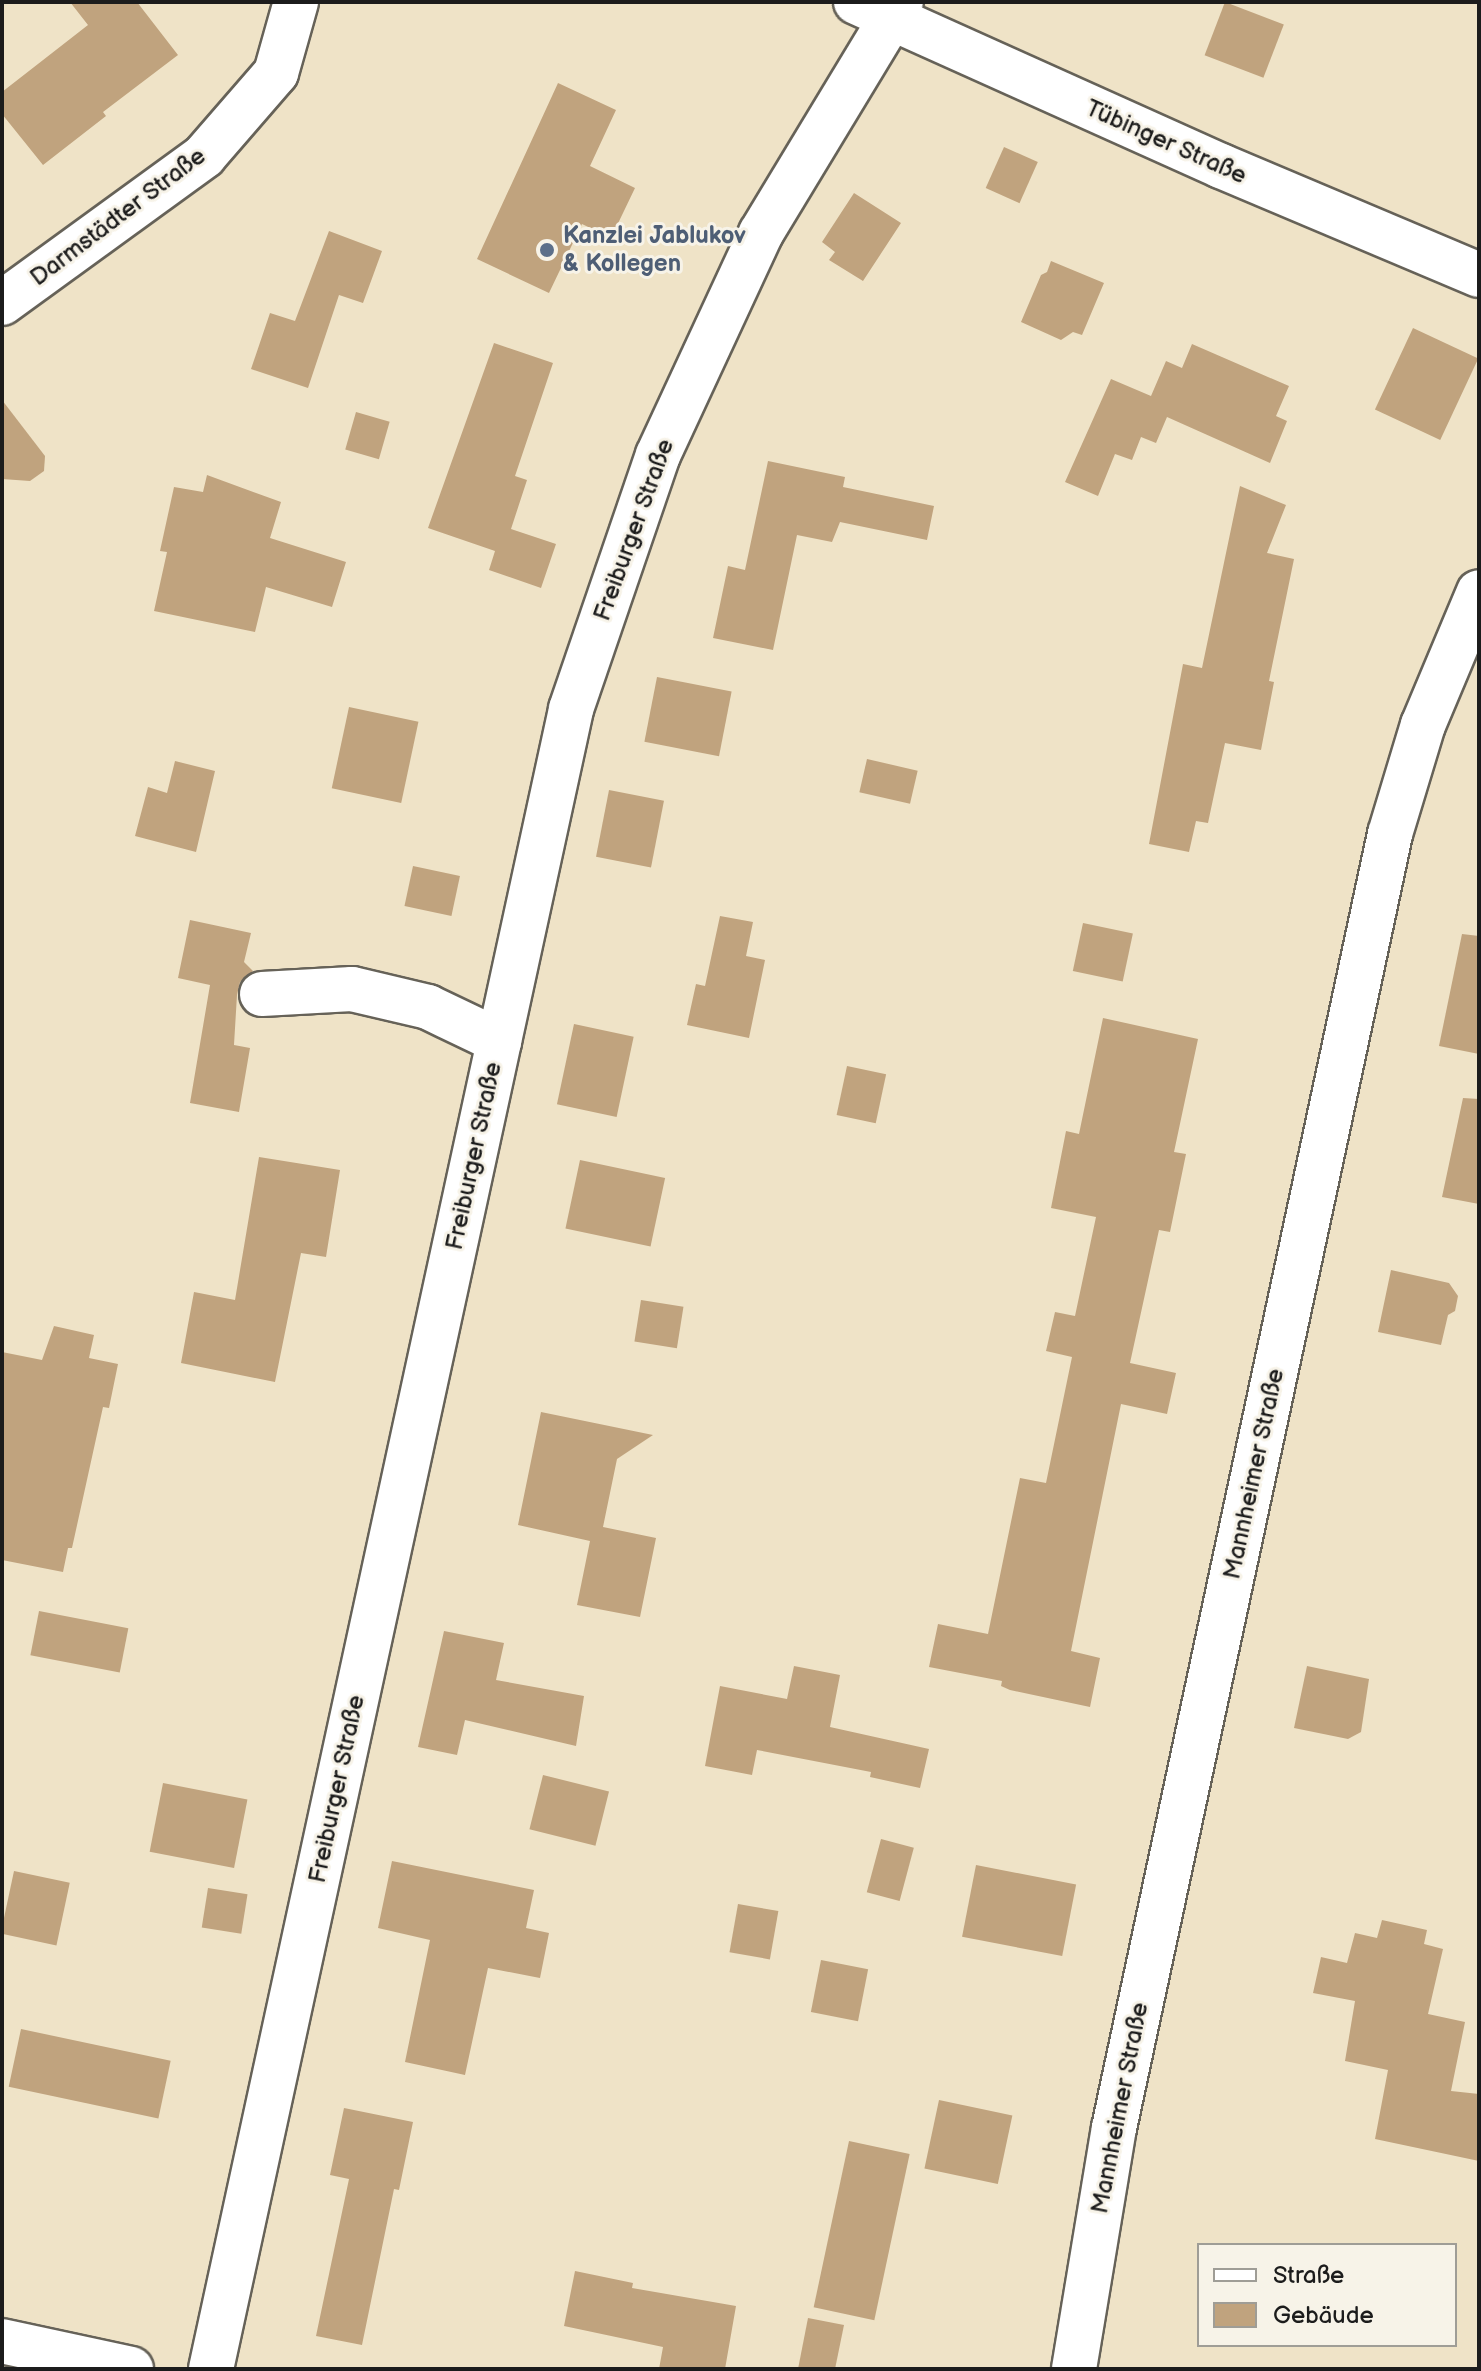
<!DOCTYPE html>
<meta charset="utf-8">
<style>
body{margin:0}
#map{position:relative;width:1481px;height:2371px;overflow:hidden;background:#efe3c7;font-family:"Balsamiq Sans",sans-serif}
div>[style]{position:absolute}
.building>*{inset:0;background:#c0a37e;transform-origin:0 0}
.roads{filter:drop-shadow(2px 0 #666258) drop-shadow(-2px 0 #666258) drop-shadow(0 2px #666258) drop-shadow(0 -2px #666258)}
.minor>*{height:44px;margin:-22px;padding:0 22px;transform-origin:22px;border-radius:22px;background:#fff}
.dots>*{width:22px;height:22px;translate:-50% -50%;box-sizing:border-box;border:4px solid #f7f3e8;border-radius:50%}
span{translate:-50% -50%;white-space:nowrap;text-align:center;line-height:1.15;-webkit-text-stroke:6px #f7f3e8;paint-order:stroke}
.street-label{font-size:24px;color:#1c1c1c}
.service-label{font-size:24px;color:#4e5e75;font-weight:700}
.left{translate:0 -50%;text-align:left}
.frame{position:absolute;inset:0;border:4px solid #1c1c1c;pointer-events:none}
.legend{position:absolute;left:1197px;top:2243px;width:260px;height:104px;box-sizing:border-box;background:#f7f3e8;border:2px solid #9f9d96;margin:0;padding:10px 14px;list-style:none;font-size:24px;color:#1c1c1c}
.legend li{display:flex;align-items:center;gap:16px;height:40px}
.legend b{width:40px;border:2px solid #9f9d96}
</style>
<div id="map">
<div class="building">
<i style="clip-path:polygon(70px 2px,137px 2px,178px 55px,103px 112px,106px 116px,43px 165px,2px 114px,2px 92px,88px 25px)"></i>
<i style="left:1225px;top:2px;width:63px;height:57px;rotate:21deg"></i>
<i style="clip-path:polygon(558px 83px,616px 110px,590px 166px,635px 188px,611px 238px,582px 224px,549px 293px,477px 259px)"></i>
<i style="left:1004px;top:147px;width:37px;height:45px;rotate:24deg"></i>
<i style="clip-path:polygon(854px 193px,901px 223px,863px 281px,829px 260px,835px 252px,822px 242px)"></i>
<i style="clip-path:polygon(329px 231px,382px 251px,363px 303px,339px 295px,308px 388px,251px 369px,270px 313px,295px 321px)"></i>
<i style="clip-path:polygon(1051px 261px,1104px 283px,1082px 335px,1073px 332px,1061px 340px,1021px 322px,1041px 275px,1047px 272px)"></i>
<i style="left:1413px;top:328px;width:72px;height:90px;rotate:25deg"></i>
<i style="clip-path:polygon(494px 343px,553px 363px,515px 476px,527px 480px,511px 529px,556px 544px,541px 588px,489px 570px,495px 551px,428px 528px)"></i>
<i style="clip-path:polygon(1192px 344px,1289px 386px,1276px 416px,1287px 421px,1270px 463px,1167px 417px,1156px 443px,1141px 437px,1132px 460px,1115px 454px,1098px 496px,1065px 482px,1111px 379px,1151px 396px,1166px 361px,1182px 368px)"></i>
<i style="clip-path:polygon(2px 400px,45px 456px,44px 471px,30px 481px,2px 479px)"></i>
<i style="left:356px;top:412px;width:35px;height:39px;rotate:16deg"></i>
<i style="clip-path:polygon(768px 461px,845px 477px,843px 487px,934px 506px,927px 540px,840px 522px,832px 542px,797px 535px,773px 650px,713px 638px,728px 566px,745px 570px)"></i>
<i style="clip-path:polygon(207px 475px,281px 502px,270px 538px,346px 562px,332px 607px,266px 587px,255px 632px,154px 611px,167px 552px,160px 551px,174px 487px,203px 492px)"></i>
<i style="clip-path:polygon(1240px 486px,1286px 505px,1267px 553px,1294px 559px,1269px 681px,1274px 682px,1261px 750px,1225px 743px,1208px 823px,1196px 821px,1189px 852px,1149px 844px,1183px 664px,1202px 668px)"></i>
<i style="left:657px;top:677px;width:76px;height:66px;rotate:11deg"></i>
<i style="left:349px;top:707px;width:71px;height:83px;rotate:12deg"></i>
<i style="left:867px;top:759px;width:52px;height:34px;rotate:13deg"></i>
<i style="clip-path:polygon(175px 761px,215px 771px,196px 852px,135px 836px,148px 787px,167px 793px)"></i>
<i style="left:609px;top:790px;width:56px;height:68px;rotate:11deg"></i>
<i style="left:413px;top:866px;width:48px;height:41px;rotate:12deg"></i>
<i style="clip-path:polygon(720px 916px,753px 922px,746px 956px,765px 960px,749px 1038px,687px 1025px,696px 984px,705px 986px)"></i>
<i style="clip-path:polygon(190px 920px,251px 933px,244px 962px,253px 971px,240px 982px,237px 995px,234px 1045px,250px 1048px,239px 1112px,190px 1103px,210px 985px,178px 978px)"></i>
<i style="left:1083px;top:923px;width:51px;height:49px;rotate:12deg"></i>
<i style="clip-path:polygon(1462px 934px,1479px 936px,1479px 1054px,1439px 1046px)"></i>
<i style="clip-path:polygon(1103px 1018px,1198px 1039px,1174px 1152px,1186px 1154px,1170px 1232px,1159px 1230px,1130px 1363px,1176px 1373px,1167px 1414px,1121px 1404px,1071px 1651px,1100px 1658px,1090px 1707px,1010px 1690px,1001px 1686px,1002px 1681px,929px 1667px,938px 1624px,988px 1634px,1020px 1478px,1046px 1483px,1072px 1357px,1046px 1351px,1055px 1312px,1075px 1316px,1096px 1217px,1051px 1208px,1066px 1131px,1079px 1134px)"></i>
<i style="left:574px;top:1024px;width:61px;height:82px;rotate:12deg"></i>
<i style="left:847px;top:1066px;width:40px;height:50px;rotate:12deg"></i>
<i style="clip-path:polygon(1463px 1098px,1479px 1099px,1479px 1204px,1442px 1197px)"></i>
<i style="clip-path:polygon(259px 1157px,340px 1170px,326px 1257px,301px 1253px,275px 1382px,181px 1363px,194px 1292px,235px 1300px)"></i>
<i style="left:580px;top:1160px;width:87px;height:70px;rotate:12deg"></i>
<i style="clip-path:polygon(1391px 1270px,1449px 1283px,1458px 1296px,1455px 1311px,1448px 1315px,1441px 1345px,1378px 1332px)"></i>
<i style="left:641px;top:1300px;width:43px;height:42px;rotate:9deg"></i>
<i style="clip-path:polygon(54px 1326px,94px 1335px,89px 1358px,118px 1364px,109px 1408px,103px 1407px,72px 1548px,68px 1548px,63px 1572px,2px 1560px,2px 1352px,42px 1360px)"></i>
<i style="clip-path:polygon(541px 1412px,653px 1435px,617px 1459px,603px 1527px,656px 1538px,640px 1617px,577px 1605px,590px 1541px,518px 1525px)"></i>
<i style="left:39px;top:1611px;width:91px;height:45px;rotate:11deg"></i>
<i style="clip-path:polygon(444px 1631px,504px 1643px,496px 1680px,584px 1696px,576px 1746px,465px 1720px,457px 1755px,418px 1747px)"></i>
<i style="clip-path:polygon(794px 1666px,840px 1675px,830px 1727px,929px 1749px,920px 1788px,870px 1777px,871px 1772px,757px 1750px,752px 1775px,705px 1766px,720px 1686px,787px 1699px)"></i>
<i style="clip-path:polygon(1307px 1666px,1369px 1679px,1361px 1732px,1348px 1739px,1294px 1728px)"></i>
<i style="left:543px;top:1775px;width:68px;height:56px;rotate:14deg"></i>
<i style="left:163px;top:1783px;width:86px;height:70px;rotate:11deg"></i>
<i style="left:881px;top:1839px;width:34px;height:55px;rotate:15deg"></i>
<i style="clip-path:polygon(392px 1861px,534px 1890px,526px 1928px,549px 1933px,540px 1978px,488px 1968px,465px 2075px,405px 2062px,430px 1940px,378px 1928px)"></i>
<i style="left:976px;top:1865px;width:102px;height:73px;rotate:11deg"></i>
<i style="left:14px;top:1871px;width:57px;height:64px;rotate:12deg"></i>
<i style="left:208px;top:1888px;width:40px;height:40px;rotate:9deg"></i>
<i style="left:738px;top:1904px;width:41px;height:49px;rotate:10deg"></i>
<i style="clip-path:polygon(1382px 1920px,1427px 1930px,1424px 1944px,1443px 1949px,1428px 2014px,1465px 2022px,1451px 2091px,1479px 2094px,1479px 2161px,1375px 2139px,1388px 2070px,1345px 2061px,1355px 2001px,1313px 1993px,1321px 1957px,1347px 1963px,1355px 1933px,1377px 1938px)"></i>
<i style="left:821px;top:1960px;width:48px;height:53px;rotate:11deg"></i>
<i style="left:21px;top:2029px;width:153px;height:59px;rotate:12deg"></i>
<i style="left:939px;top:2100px;width:75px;height:70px;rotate:12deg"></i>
<i style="clip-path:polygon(344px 2108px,413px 2122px,399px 2190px,394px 2189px,362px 2345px,316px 2336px,349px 2179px,330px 2175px)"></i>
<i style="left:849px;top:2141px;width:62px;height:170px;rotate:12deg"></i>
<i style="clip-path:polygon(575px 2271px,633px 2283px,632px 2288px,736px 2306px,725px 2369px,659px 2369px,663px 2347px,564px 2326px)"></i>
<i style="clip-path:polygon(808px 2318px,844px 2325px,835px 2369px,798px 2369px)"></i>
</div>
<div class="roads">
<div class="minor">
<i style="left:856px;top:2px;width:400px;rotate:24.2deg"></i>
<i style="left:1221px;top:166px;width:280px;rotate:22.9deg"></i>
<i style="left:2px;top:303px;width:250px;rotate:-36deg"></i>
<i style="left:204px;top:156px;width:110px;rotate:-49.1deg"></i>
<i style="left:276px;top:73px;width:74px;rotate:-74.3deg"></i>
<i style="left:262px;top:994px;width:90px;rotate:-3.2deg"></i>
<i style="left:352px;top:989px;width:78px;rotate:13.3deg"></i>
<i style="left:428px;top:1007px;width:79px;rotate:25.6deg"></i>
<i style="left:2px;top:2341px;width:132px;rotate:12.2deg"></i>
<i style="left:211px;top:2369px;width:1699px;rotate:-77.76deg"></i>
<i style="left:571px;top:709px;width:268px;rotate:-71.1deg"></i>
<i style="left:658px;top:455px;width:245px;rotate:-65.1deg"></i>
<i style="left:761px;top:233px;width:270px;rotate:-58.8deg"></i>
<i style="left:1074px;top:2369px;width:244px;rotate:-80.6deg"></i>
<i style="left:1114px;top:2128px;width:1323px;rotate:-77.96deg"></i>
<i style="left:1390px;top:834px;width:114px;rotate:-73.2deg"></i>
<i style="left:1423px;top:725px;width:144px;rotate:-67.2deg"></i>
</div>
</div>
<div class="dots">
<i style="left:547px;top:250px;background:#5c6f8a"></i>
</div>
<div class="street-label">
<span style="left:1166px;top:142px;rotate:24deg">Tübinger Straße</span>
<span style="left:118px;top:217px;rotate:-37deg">Darmstädter Straße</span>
<span style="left:634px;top:530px;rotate:-70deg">Freiburger Straße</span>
<span style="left:474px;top:1156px;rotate:-78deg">Freiburger Straße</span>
<span style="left:1254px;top:1474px;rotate:-78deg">Mannheimer Straße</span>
<span style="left:337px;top:1789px;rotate:-78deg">Freiburger Straße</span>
<span style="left:1120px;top:2108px;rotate:-79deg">Mannheimer Straße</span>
</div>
<div class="service-label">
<span class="left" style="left:563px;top:250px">Kanzlei Jablukov<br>&amp; Kollegen</span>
</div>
<div class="frame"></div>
<ul class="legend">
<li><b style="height:10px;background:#fff"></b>Straße</li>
<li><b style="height:22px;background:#c0a37e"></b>Gebäude</li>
</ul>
</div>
